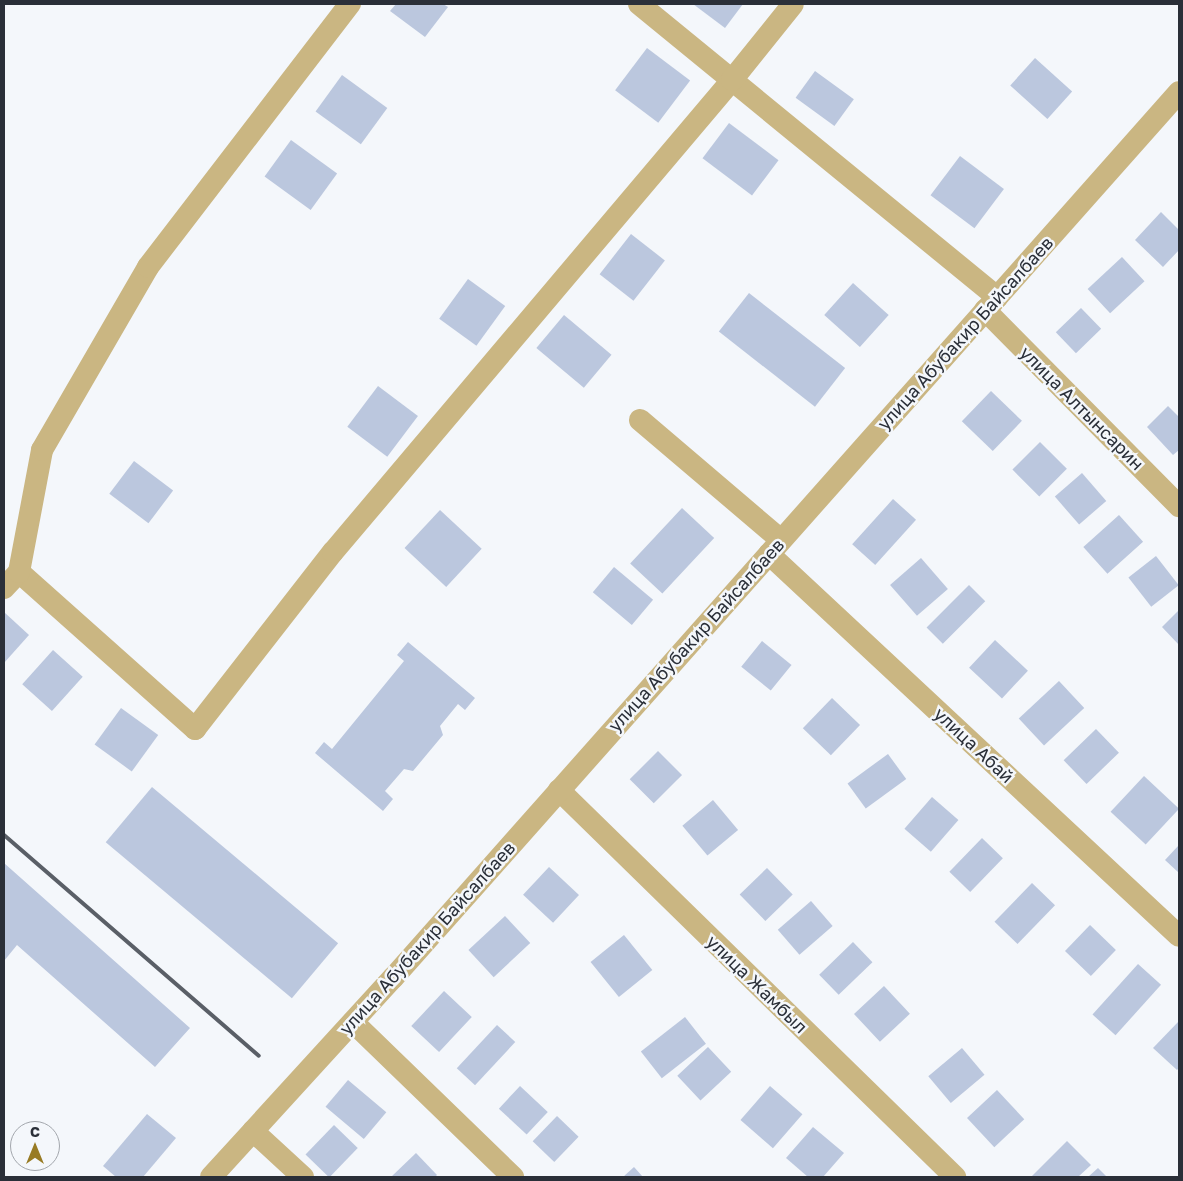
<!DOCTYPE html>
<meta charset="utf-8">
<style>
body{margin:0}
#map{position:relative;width:1183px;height:1181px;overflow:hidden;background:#f4f7fb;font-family:"Golos Text",sans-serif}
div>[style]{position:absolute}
.building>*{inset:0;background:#bbc7de;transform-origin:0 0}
.minor>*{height:22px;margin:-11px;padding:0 11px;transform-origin:11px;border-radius:11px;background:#cab682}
.rail>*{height:4px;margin:-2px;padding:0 2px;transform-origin:2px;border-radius:2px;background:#5a5f67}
span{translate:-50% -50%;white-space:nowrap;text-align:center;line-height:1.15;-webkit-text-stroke:5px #f4f7fb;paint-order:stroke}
.street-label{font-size:18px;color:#2a2f38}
.frame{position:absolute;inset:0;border:5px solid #2a2f38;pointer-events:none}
.north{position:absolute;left:10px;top:1121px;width:50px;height:50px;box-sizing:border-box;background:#f4f7fb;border:1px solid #a3a7ad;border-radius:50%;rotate:0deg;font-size:14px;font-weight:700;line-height:20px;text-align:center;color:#2a2f38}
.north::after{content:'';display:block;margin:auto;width:18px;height:22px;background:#987b24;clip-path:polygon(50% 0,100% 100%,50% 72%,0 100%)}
</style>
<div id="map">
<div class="building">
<i style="clip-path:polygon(396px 4px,443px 4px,448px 7px,425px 37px,390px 11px)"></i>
<i style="clip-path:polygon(693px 4px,743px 4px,725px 28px)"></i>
<i style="left:647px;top:48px;width:54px;height:53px;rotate:37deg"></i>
<i style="left:1035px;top:58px;width:50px;height:37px;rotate:42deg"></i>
<i style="left:815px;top:71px;width:48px;height:33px;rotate:36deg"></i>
<i style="left:342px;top:75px;width:56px;height:45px;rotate:36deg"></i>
<i style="left:729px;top:123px;width:62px;height:44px;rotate:37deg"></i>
<i style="left:291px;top:140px;width:57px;height:45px;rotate:36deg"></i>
<i style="left:960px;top:156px;width:55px;height:49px;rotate:37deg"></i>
<i style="clip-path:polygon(1161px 212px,1179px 230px,1179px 250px,1163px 267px,1135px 240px)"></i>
<i style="left:631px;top:234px;width:43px;height:51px;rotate:38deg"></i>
<i style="left:1122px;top:257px;width:33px;height:47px;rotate:47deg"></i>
<i style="left:468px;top:279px;width:46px;height:49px;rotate:36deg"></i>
<i style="left:853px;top:283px;width:48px;height:43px;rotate:42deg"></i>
<i style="left:749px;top:293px;width:122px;height:49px;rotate:38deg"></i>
<i style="left:1081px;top:308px;width:29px;height:35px;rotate:46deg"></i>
<i style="left:564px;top:315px;width:62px;height:43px;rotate:40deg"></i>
<i style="left:378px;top:386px;width:50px;height:51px;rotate:37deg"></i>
<i style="left:991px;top:391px;width:43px;height:42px;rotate:44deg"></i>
<i style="clip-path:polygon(1168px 406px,1179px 417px,1179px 450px,1173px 455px,1147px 427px)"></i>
<i style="left:1040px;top:442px;width:38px;height:39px;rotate:45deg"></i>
<i style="left:134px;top:461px;width:49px;height:41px;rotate:37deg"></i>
<i style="left:1082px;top:473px;width:37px;height:36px;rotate:49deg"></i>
<i style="left:893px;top:499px;width:31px;height:61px;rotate:42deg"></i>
<i style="left:682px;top:508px;width:44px;height:76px;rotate:43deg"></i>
<i style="left:440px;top:510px;width:57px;height:52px;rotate:43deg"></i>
<i style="left:1119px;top:515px;width:36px;height:48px;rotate:48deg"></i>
<i style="left:1156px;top:556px;width:37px;height:35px;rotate:52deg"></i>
<i style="left:921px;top:558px;width:41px;height:41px;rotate:49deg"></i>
<i style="left:614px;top:567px;width:51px;height:33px;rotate:40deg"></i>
<i style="left:969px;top:585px;width:23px;height:60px;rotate:45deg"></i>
<i style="clip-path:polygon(1179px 610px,1179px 645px,1162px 627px)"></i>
<i style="clip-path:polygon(4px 612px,29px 635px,4px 663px)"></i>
<i style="left:995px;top:640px;width:45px;height:38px;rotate:43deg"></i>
<i style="left:762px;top:641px;width:38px;height:33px;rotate:39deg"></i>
<i style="clip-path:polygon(408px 642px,475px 698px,465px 710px,458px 704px,440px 726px,443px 735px,413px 771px,404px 769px,385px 791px,393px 799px,383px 811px,315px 753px,324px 742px,332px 749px,404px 661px,397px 655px)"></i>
<i style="left:53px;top:650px;width:40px;height:46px;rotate:42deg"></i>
<i style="left:1059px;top:681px;width:37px;height:55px;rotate:47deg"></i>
<i style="left:832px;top:698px;width:39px;height:42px;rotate:44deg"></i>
<i style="left:121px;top:708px;width:46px;height:45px;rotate:36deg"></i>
<i style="left:1096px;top:729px;width:33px;height:45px;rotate:46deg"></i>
<i style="left:658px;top:751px;width:34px;height:40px;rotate:45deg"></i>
<i style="left:888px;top:754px;width:31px;height:50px;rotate:54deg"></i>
<i style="left:1144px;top:776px;width:48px;height:49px;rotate:43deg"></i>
<i style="left:152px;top:787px;width:243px;height:72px;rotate:40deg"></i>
<i style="left:932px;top:797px;width:35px;height:42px;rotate:41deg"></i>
<i style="left:713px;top:800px;width:39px;height:40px;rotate:50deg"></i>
<i style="left:982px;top:838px;width:29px;height:47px;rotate:44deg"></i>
<i style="clip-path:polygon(1179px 845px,1179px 873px,1165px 860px)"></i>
<i style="clip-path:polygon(4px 863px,190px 1028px,155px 1067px,17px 945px,4px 961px)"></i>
<i style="left:549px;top:867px;width:41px;height:38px;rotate:43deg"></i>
<i style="left:767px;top:868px;width:37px;height:38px;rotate:46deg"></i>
<i style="left:1032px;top:883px;width:32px;height:54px;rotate:44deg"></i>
<i style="left:811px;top:901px;width:33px;height:44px;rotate:49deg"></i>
<i style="left:505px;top:916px;width:37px;height:50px;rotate:47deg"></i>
<i style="left:1090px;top:925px;width:36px;height:36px;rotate:44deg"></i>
<i style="left:624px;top:935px;width:45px;height:43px;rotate:51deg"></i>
<i style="left:853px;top:942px;width:28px;height:47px;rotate:46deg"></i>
<i style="left:1138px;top:964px;width:31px;height:68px;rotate:42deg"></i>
<i style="left:884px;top:986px;width:38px;height:41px;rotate:47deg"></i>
<i style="left:444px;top:991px;width:38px;height:48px;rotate:43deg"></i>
<i style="left:685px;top:1017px;width:34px;height:56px;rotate:52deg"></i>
<i style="clip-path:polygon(1179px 1021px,1179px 1068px,1177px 1070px,1153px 1048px)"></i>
<i style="left:497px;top:1025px;width:25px;height:59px;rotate:43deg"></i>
<i style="left:708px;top:1047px;width:34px;height:42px;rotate:47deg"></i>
<i style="left:962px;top:1048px;width:35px;height:44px;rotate:50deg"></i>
<i style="left:348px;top:1080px;width:50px;height:35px;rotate:40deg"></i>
<i style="left:520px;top:1086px;width:38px;height:31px;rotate:43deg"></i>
<i style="left:770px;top:1086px;width:43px;height:45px;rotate:41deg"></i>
<i style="left:997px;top:1090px;width:40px;height:41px;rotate:47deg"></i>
<i style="clip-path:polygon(147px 1114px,176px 1138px,143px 1177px,116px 1177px,103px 1166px)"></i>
<i style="left:557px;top:1116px;width:30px;height:35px;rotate:44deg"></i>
<i style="left:334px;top:1125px;width:33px;height:41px;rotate:44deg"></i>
<i style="clip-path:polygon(813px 1127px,844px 1153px,823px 1177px,808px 1177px,786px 1158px)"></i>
<i style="clip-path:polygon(1067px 1141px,1091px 1165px,1078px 1177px,1031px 1177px)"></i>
<i style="clip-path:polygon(416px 1153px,437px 1175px,435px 1177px,391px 1177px)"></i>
<i style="clip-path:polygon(634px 1167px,643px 1177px,623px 1177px)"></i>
<i style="clip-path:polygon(1098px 1168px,1107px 1177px,1088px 1177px)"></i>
</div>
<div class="minor">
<i style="left:639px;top:4px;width:463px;rotate:39.3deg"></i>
<i style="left:985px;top:310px;width:276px;rotate:45.3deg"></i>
<i style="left:640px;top:420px;width:185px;rotate:40.4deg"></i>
<i style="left:769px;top:554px;width:560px;rotate:42.98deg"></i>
<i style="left:19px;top:572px;width:236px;rotate:41.7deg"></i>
<i style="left:195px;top:729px;width:224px;rotate:-52.1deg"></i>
<i style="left:333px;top:552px;width:618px;rotate:-49.79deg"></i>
<i style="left:732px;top:80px;width:97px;rotate:-51.2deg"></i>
<i style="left:4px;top:588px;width:22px;rotate:-47deg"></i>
<i style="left:19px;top:572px;width:124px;rotate:-79.3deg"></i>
<i style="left:42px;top:450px;width:211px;rotate:-59.9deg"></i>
<i style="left:148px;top:267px;width:332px;rotate:-52.5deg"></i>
<i style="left:559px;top:790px;width:554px;rotate:44.34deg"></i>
<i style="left:353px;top:1022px;width:223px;rotate:44.1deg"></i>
<i style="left:253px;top:1131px;width:68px;rotate:42.6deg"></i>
<i style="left:211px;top:1177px;width:270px;rotate:-47.6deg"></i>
<i style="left:393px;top:978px;width:1184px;rotate:-48.42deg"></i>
</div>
<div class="rail">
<i style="left:4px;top:835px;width:337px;rotate:40.9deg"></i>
</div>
<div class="street-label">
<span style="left:965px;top:333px;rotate:-48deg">улица Абубакир Байсалбаев</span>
<span style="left:1082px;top:408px;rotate:45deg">улица Алтынсарин</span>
<span style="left:696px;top:635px;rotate:-48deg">улица Абубакир Байсалбаев</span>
<span style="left:974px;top:745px;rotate:43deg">улица Абай</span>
<span style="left:427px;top:938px;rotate:-48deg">улица Абубакир Байсалбаев</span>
<span style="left:757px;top:984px;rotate:44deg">улица Жамбыл</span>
</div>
<div class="frame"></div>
<div class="north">С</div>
</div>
